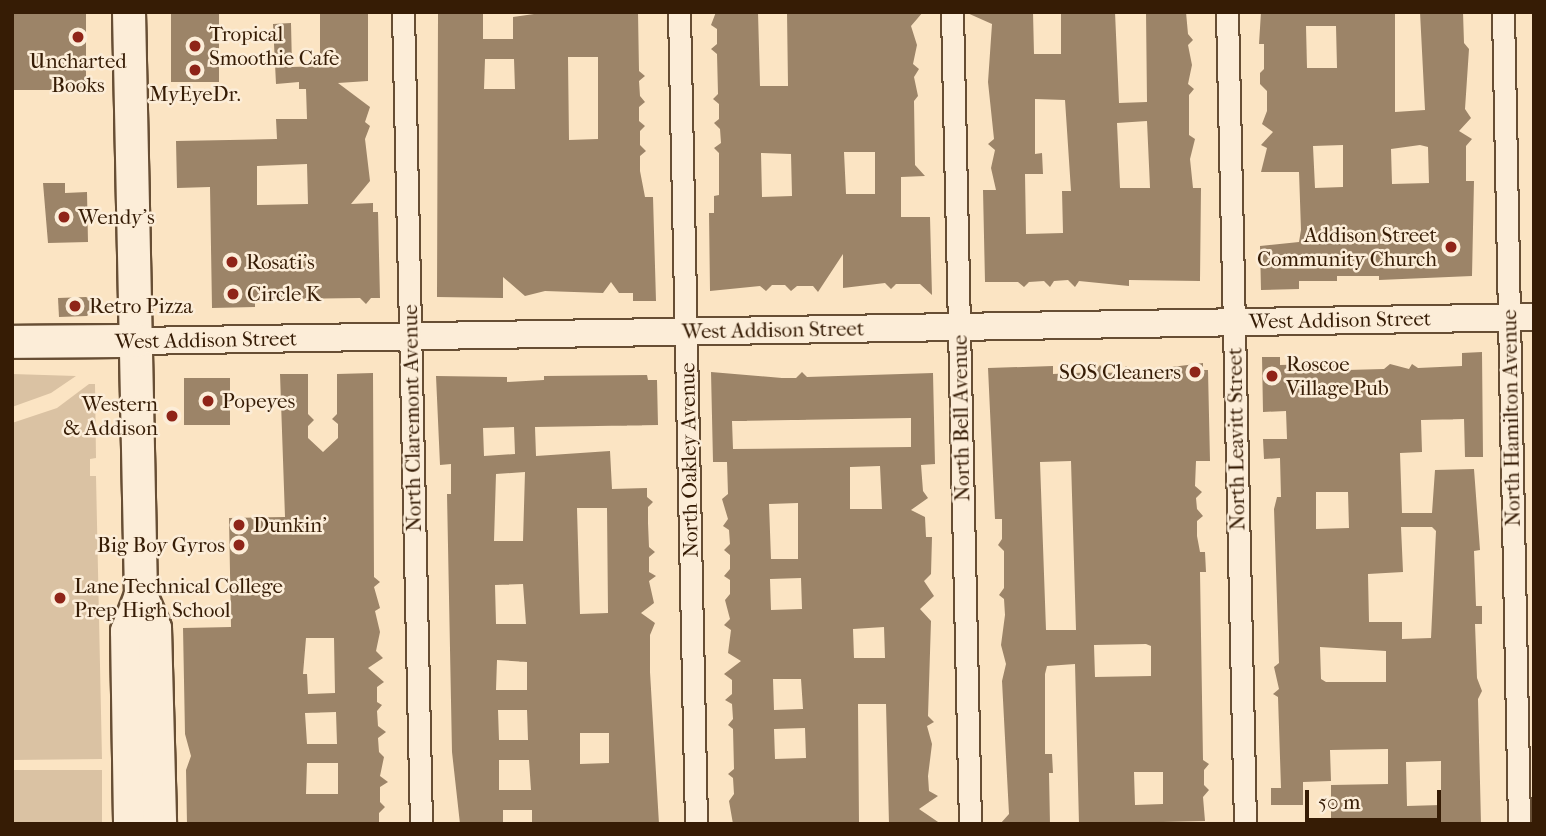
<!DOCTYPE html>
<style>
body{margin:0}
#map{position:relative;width:1546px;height:836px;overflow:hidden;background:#fbe4c3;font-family:"IM FELL French Canon",serif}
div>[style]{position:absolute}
.green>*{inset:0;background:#dac2a3;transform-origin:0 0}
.building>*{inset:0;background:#9c8468;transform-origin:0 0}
.roads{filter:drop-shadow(2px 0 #674e34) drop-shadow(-2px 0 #674e34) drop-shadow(0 2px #674e34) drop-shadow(0 -2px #674e34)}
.minor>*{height:21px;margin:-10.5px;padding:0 10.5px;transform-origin:10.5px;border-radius:10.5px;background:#fcedd8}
.tertiary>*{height:26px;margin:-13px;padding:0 13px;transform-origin:13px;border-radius:13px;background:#fcedd8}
.secondary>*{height:32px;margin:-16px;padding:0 16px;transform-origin:16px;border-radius:16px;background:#fcedd8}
.dots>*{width:19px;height:19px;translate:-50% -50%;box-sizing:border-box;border:4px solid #fcedd8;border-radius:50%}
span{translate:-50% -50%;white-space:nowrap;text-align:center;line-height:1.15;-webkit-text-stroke:5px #fcedd8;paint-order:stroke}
.poi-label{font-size:21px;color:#361c05}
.left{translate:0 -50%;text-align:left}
.right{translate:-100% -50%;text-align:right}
.street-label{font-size:21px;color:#361c05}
.frame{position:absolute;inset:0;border:14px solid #361c05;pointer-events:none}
.scale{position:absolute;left:1305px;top:790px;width:136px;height:32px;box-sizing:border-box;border:4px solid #361c05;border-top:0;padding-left:9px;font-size:21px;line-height:24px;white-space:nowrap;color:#361c05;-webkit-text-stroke:5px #fcedd8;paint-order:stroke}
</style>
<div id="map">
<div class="green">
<i style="clip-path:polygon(12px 374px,76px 376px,51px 393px,12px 407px)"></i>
<i style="clip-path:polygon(89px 384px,95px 384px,96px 458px,90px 459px,90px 476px,96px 476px,102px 759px,12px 760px,12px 423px,57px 408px)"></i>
<i style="left:12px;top:770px;width:90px;height:54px"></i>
</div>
<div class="building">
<i style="left:12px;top:12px;width:74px;height:78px"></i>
<i style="left:171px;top:12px;width:48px;height:70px"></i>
<i style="clip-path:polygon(evenodd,320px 12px,368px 12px,368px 81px,338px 83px,370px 107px,365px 122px,370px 126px,365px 139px,370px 181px,351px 204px,373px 203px,373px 212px,378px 212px,380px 298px,371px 298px,366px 304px,360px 298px,285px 299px,255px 302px,255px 307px,212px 308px,210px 187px,177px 188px,176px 141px,277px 139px,276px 119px,307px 119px,306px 89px,299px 89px,299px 82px,276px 84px,273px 24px,291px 23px,292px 67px,320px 66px,320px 12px,307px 164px,308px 204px,257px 205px,257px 166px,307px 164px)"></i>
<i style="clip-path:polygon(evenodd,548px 12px,638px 12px,639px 71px,645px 76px,639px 81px,640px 96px,645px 102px,639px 107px,639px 121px,645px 126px,640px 131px,640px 145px,646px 151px,640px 156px,640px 171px,645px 197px,653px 197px,656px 301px,633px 301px,633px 293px,619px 293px,611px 282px,603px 293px,545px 291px,525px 296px,503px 277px,503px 298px,437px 297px,438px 14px,483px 14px,483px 39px,513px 39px,513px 17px,548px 12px,568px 57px,598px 57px,598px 139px,569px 140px,568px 57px,548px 12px,485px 59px,514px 59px,515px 89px,484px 89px,485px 59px)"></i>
<i style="clip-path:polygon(evenodd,716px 12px,758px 12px,760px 86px,788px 86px,787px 12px,923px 12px,911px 26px,917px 45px,913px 64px,919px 69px,914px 77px,918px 96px,914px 101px,915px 165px,925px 176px,901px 177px,901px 217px,930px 217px,932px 295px,920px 284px,896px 284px,891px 289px,885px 283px,843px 288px,843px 254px,818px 292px,813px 286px,797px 286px,791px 291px,785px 285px,772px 285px,766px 291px,760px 286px,710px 291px,709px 213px,714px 213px,714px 196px,719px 195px,719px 153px,714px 148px,721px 143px,720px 129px,714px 123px,719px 119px,719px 104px,713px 99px,718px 94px,717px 54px,711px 49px,717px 44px,717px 29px,711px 25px,716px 12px,844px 152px,875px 152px,875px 194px,846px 194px,844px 152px,716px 12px,761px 153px,791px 154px,792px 196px,762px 197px,761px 153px)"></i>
<i style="clip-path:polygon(evenodd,965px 12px,1033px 12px,1034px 54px,1061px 54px,1061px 12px,1115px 12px,1119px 103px,1147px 102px,1146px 12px,1186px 12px,1188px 34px,1193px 40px,1188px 45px,1192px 65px,1188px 84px,1194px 89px,1189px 95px,1189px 135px,1195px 139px,1190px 159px,1193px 188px,1201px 188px,1200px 281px,1129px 280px,1129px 286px,1079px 281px,1075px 287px,1068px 280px,1054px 281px,1050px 287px,1044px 281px,1029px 282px,1024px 287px,1018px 282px,985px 282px,983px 190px,996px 190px,991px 168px,995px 150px,988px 144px,994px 139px,988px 82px,992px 24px,965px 12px,1035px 99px,1065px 100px,1071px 191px,1062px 191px,1063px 233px,1026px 234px,1025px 174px,1043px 174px,1042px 153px,1035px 154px,1035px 99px,965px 12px,1147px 121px,1150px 188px,1120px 188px,1117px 123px,1147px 121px)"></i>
<i style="clip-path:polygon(evenodd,1261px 12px,1395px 12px,1395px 112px,1425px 110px,1420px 12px,1463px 12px,1464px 43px,1469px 49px,1465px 109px,1471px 118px,1459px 131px,1472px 139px,1466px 146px,1466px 181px,1474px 181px,1472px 276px,1379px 280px,1379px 276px,1337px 276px,1337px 281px,1299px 281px,1299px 289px,1261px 290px,1260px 246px,1299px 242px,1301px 230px,1299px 172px,1261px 172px,1267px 148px,1261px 145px,1273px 132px,1262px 124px,1267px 111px,1267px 91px,1260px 84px,1260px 73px,1264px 69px,1264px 44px,1259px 44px,1261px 12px,1306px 26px,1336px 26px,1337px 68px,1307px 68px,1306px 26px,1261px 12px,1343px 145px,1343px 187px,1315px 188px,1313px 146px,1343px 145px,1261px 12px,1420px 145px,1428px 147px,1429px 183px,1392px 184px,1391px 149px,1420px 145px)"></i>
<i style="clip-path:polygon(43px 183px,65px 183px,65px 193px,87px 192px,88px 242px,48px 243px)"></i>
<i style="clip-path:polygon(86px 297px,92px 300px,92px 311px,87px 316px,59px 317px,58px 298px)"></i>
<i style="clip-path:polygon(evenodd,1482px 352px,1483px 457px,1465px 457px,1464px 419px,1421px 420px,1422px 452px,1400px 453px,1402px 513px,1432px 513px,1435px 470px,1474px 469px,1480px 550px,1474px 551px,1476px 606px,1482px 606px,1482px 624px,1475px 624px,1477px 678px,1482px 691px,1478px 699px,1481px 824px,1331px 824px,1331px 785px,1388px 784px,1388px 749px,1330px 750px,1331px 781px,1303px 782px,1303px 805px,1271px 805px,1271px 788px,1281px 788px,1278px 697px,1273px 694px,1279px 689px,1274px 667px,1279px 663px,1274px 509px,1277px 497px,1281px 497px,1280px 458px,1264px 459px,1263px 439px,1287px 439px,1286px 411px,1263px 412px,1262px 357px,1280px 357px,1280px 365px,1347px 363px,1347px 370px,1384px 369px,1390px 364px,1409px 369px,1412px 364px,1418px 368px,1462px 366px,1462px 353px,1482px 352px,1316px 492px,1348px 492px,1349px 528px,1316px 529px,1316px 492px,1482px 352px,1401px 527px,1432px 527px,1436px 531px,1431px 638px,1402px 639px,1402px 622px,1369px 622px,1368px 574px,1403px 572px,1401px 527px,1482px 352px,1320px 647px,1386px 651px,1386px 682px,1326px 682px,1321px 679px,1320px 647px,1482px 352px,1441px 761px,1441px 805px,1407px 806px,1406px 762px,1441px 761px)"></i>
<i style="clip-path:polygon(evenodd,1203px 363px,1203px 370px,1208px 370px,1210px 461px,1196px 461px,1195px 486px,1202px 492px,1196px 498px,1197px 509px,1203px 516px,1197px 521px,1197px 536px,1200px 552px,1205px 552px,1206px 572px,1200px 572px,1203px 760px,1209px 764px,1204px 770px,1204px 785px,1209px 790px,1203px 797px,1205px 821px,1079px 824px,1075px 664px,1047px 666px,1045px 674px,1045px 754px,1052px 754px,1053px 773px,1049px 773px,1050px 824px,1000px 824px,1009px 814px,1002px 681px,1006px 664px,1001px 645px,1005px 615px,1004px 599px,999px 595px,1004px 588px,1004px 551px,998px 545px,1002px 539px,1002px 519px,995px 519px,988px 368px,1053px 366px,1053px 374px,1095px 372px,1100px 365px,1106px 373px,1121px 372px,1126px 366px,1133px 372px,1203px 363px,1071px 461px,1076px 630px,1046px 630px,1040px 462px,1071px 461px,1203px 363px,1146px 644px,1151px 646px,1151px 676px,1095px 677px,1094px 645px,1146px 644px,1203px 363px,1134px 772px,1163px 772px,1163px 804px,1135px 805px,1134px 772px)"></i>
<i style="clip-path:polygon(evenodd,711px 372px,782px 378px,796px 378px,802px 372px,807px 377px,933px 373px,935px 464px,921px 465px,923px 491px,928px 498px,911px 510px,925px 517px,926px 537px,932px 537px,931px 574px,924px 581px,934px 596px,920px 609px,931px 621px,928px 716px,934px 722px,927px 726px,932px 744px,928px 776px,929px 791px,938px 796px,919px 809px,941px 824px,889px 824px,886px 704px,858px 704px,859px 824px,733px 824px,729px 801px,734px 794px,733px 778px,728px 774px,734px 769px,733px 729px,728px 725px,733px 719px,732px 704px,725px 700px,732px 694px,732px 680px,724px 674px,741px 661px,728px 653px,731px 630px,724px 625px,730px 619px,725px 600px,730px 594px,730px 580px,724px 576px,730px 569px,730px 555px,724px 550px,730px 544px,729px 530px,723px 526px,728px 519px,722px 499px,728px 494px,727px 462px,713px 462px,711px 372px,911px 418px,911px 447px,733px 449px,732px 421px,911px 418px,711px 372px,880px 466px,882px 509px,850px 509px,850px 467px,880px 466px,711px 372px,798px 503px,798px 559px,771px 559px,769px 504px,798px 503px,711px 372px,801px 578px,802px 609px,771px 610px,770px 579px,801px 578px,711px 372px,884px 627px,885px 658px,854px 658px,853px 629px,884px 627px,711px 372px,773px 679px,801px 679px,803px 709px,774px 710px,773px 679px,711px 372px,805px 728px,806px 758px,775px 759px,774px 729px,805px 728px)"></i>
<i style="clip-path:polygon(evenodd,373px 373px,374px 577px,380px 582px,374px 587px,380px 608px,375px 611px,380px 632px,376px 651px,383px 658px,368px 668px,384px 682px,377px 687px,377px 702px,382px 705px,377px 711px,378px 726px,386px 732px,378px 738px,379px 752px,384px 757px,380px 776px,388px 782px,380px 787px,380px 802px,385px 807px,379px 813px,379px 824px,187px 824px,186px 770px,191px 756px,185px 734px,183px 628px,231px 627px,229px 518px,285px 517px,280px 374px,308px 374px,308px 414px,314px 420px,308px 426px,308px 438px,323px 452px,338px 438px,338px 424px,332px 419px,337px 414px,337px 374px,373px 373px,306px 638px,334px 638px,335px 693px,308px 694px,307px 674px,303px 674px,306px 638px,373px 373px,336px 712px,337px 744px,307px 744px,305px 713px,336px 712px,373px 373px,307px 763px,338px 763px,338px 794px,306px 794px,307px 763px)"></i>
<i style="clip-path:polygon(evenodd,647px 375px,648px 380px,657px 380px,658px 425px,535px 427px,536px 456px,610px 451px,612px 489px,647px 488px,647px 497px,653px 502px,648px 507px,648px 523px,649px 547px,655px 552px,649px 557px,649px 572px,656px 576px,649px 581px,654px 603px,641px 613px,655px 623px,650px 635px,650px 672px,659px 824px,532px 824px,532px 810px,503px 810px,503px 824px,460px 824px,452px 752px,447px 494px,451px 494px,451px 464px,440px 465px,436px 376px,507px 377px,507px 382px,544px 380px,544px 376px,647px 375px,514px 427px,515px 454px,484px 456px,483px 428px,514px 427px,647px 375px,525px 472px,523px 541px,494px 541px,496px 474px,525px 472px,647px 375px,577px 508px,607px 508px,608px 613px,580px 614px,577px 508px,647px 375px,523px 584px,526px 624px,496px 624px,495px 585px,523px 584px,647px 375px,497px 660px,527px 662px,527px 690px,496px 690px,497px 660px,647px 375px,498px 710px,527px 710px,528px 740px,499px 740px,498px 710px,647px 375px,580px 733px,609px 733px,609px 763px,580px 764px,580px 733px,647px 375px,499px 760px,529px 760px,531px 790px,499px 790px,499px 760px)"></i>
<i style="left:184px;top:378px;width:46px;height:47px"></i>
</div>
<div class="roads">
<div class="minor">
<i style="left:403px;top:12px;width:812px;rotate:88.73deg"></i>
<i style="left:679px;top:12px;width:812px;rotate:88.8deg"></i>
<i style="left:952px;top:12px;width:812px;rotate:88.73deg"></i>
<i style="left:1227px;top:12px;width:812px;rotate:88.73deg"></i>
<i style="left:1503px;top:12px;width:812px;rotate:88.87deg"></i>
</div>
<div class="tertiary">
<i style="left:137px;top:341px;width:1397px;rotate:-0.98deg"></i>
</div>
<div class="secondary">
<i style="left:129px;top:12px;width:583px;rotate:88.82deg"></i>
<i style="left:141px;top:595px;width:39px;rotate:111deg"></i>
<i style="left:127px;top:631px;width:193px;rotate:89.1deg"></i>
<i style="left:12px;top:342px;width:125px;rotate:-0.5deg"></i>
<i style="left:141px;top:595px;width:36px;rotate:67deg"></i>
<i style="left:155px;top:628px;width:196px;rotate:88.5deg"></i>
</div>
</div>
<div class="dots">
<i style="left:78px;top:37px;background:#8f2418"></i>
<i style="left:195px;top:46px;background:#8f2418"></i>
<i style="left:195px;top:70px;background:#8f2418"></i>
<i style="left:64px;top:217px;background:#8f2418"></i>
<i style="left:1451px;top:247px;background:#8f2418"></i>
<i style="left:232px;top:262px;background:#8f2418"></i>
<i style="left:233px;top:294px;background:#8f2418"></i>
<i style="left:75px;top:306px;background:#8f2418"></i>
<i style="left:1195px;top:372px;background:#8f2418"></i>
<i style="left:1272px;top:376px;background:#8f2418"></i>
<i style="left:208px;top:401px;background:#8f2418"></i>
<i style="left:172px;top:416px;background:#8f2418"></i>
<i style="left:239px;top:525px;background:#8f2418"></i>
<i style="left:239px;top:545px;background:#8f2418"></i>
<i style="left:60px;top:598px;background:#8f2418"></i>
</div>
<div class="poi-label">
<span class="left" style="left:209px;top:46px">Tropical<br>Smoothie Cafe</span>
<span style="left:78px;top:73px">Uncharted<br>Books</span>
<span style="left:195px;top:94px">MyEyeDr.</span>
<span class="left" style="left:78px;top:217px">Wendy's</span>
<span class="right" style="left:1437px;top:247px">Addison Street<br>Community Church</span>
<span class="left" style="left:246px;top:262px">Rosati's</span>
<span class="left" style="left:247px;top:294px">Circle K</span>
<span class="left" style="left:89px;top:306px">Retro Pizza</span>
<span class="left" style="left:1286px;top:376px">Roscoe<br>Village Pub</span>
<span class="right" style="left:1181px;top:372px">SOS Cleaners</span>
<span class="left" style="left:222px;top:401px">Popeyes</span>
<span class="right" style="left:158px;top:416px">Western<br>&amp; Addison</span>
<span class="left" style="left:253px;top:525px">Dunkin'</span>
<span class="right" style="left:225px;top:545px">Big Boy Gyros</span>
<span class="left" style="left:74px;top:598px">Lane Technical College<br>Prep High School</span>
</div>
<div class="street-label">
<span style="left:1340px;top:320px;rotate:-1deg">West Addison Street</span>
<span style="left:773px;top:330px;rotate:-1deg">West Addison Street</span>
<span style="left:206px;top:340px;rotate:-1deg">West Addison Street</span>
<span style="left:412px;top:418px;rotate:-91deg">North Claremont Avenue</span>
<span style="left:961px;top:418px;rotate:-91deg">North Bell Avenue</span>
<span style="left:1511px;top:418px;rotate:-91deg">North Hamilton Avenue</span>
<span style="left:1236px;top:439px;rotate:-91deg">North Leavitt Street</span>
<span style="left:689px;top:460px;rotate:-91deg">North Oakley Avenue</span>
</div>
<div class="frame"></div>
<div class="scale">50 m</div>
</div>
